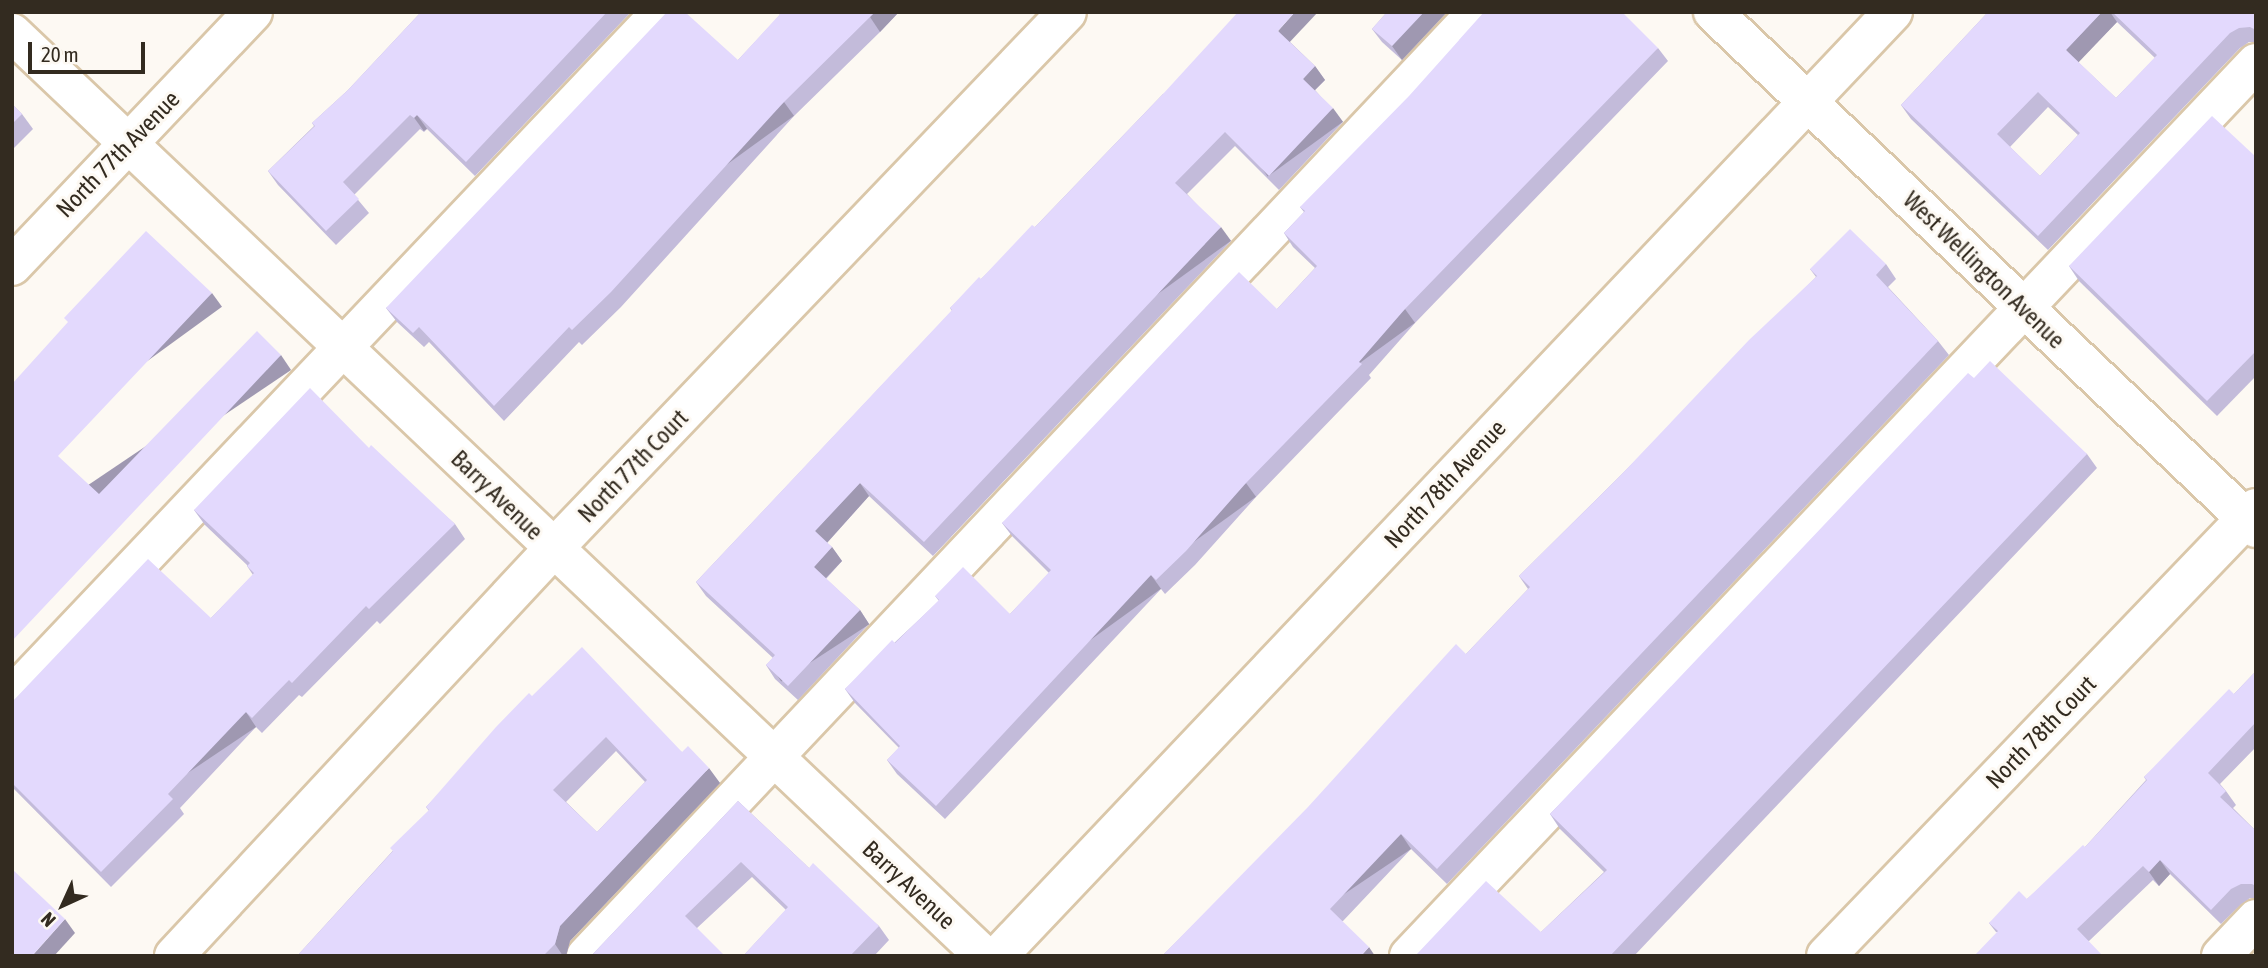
<!DOCTYPE html>
<style>
body{margin:0}
#map{position:relative;width:2268px;height:968px;overflow:hidden;background:#fdf9f3;font-family:"Asap Condensed",sans-serif}
div>[style]{position:absolute}
.roads{filter:drop-shadow(2px 0 #dac7a9) drop-shadow(-2px 0 #dac7a9) drop-shadow(0 2px #dac7a9) drop-shadow(0 -2px #dac7a9)}
.minor>*{height:38px;margin:-19px;padding:0 19px;transform-origin:19px;border-radius:19px;background:#fff}
.wall>*{inset:0;background:#c3bbda}
.shaded-wall>*{inset:0;background:#9f98b1;transform-origin:0 0}
.building>*{inset:0;background:#e3d9fd}
span{translate:-50% -50%;white-space:nowrap;text-align:center;line-height:1.15;-webkit-text-stroke:6px #fdf9f3;paint-order:stroke}
.street-label{font-size:24px;color:#332b20}
.frame{position:absolute;inset:0;border:14px solid #332b20;pointer-events:none}
.north{position:absolute;left:28px;top:870px;width:70px;height:70px;-webkit-text-stroke:5px #fdf9f3;paint-order:stroke;rotate:225deg;font-size:19px;font-weight:700;line-height:28px;text-align:center;color:#332b20}
.north::after{content:'';display:block;margin:auto;width:24px;height:32px;background:#332b20;clip-path:polygon(50% 0,100% 100%,50% 72%,0 100%)}
.scale{position:absolute;left:28px;top:42px;width:117px;height:32px;box-sizing:border-box;border:4px solid #332b20;border-top:0;padding-left:9px;font-size:21px;line-height:24px;white-space:nowrap;color:#332b20;-webkit-text-stroke:5px #fdf9f3;paint-order:stroke}
</style>
<div id="map">
<div class="roads">
<div class="minor">
<i style="left:1713px;top:12px;width:749px;rotate:43.54deg"></i>
<i style="left:12px;top:33px;width:1340px;rotate:43.52deg"></i>
<i style="left:12px;top:266px;width:350px;rotate:-46.5deg"></i>
<i style="left:12px;top:696px;width:943px;rotate:-46.5deg"></i>
<i style="left:174px;top:956px;width:556px;rotate:-47.04deg"></i>
<i style="left:553px;top:549px;width:743px;rotate:-46.25deg"></i>
<i style="left:586px;top:956px;width:1298px;rotate:-46.65deg"></i>
<i style="left:998px;top:956px;width:1301px;rotate:-46.53deg"></i>
<i style="left:1409px;top:956px;width:1231px;rotate:-46.51deg"></i>
<i style="left:1826px;top:956px;width:621px;rotate:-46.17deg"></i>
<i style="left:2221px;top:956px;width:51px;rotate:-46.6deg"></i>
</div>
</div>
<div class="wall">
<i style="clip-path:polygon(421px 12px,631px 12px,475px 176px,427px 129px,424px 132px,420px 129px,354px 195px,369px 213px,336px 245px,278px 185px,268px 171px,314px 126px,312px 123px,348px 90px)"></i>
<i style="clip-path:polygon(778px 12px,899px 12px,880px 32px,794px 116px,621px 307px,582px 345px,579px 342px,504px 421px,429px 342px,424px 347px,397px 322px,386px 308px,738px 60px,780px 15px)"></i>
<i style="clip-path:polygon(1387px 12px,1447px 12px,1402px 60px,1382px 42px,1372px 29px)"></i>
<i style="clip-path:polygon(evenodd,1988px 12px,2256px 12px,2256px 42px,2249px 42px,2240px 48px,2048px 250px,1911px 119px,1901px 105px,1988px 12px,2117px 22px,2155px 58px,2116px 98px,2078px 62px,2117px 22px,1988px 12px,2048px 107px,2078px 135px,2040px 176px,2010px 147px,2048px 107px)"></i>
<i style="clip-path:polygon(1290px 42px,1315px 66px,1325px 80px,1315px 90px,1343px 122px,1279px 190px,1235px 146px,1187px 194px,1231px 241px,933px 556px,869px 496px,827px 543px,832px 547px,842px 561px,826px 579px,860px 610px,869px 624px,798px 700px,775px 679px,766px 665px,773px 658px,706px 596px,696px 582px,952px 311px,950px 308px,981px 279px,1035px 227px,1163px 94px)"></i>
<i style="clip-path:polygon(1658px 48px,1668px 61px,1415px 323px,1369px 375px,1371px 378px,1256px 497px,1195px 565px,1165px 594px,1161px 589px,945px 819px,897px 774px,887px 760px,899px 748px,855px 703px,845px 689px,939px 601px,935px 596px,1010px 614px,1049px 573px,1012px 536px,1002px 523px,1277px 309px,1315px 268px,1293px 247px,1284px 233px,1304px 212px,1300px 207px)"></i>
<i style="clip-path:polygon(12px 104px,22px 114px,33px 129px,12px 150px)"></i>
<i style="clip-path:polygon(2256px 157px,2256px 376px,2217px 416px,2079px 281px,2069px 266px)"></i>
<i style="clip-path:polygon(1886px 264px,1896px 279px,1888px 287px,1938px 341px,1949px 355px,1447px 884px,1411px 849px,1343px 921px,1162px 956px,1466px 654px,1528px 589px,1519px 576px,1620px 476px,1816px 277px,1810px 269px)"></i>
<i style="clip-path:polygon(1974px 378px,2087px 454px,2097px 468px,1634px 956px,1415px 956px,1541px 932px,1604px 872px,1560px 829px,1550px 814px)"></i>
<i style="clip-path:polygon(369px 448px,455px 524px,465px 539px,380px 624px,377px 621px,302px 697px,299px 695px,262px 733px,256px 727px,180px 808px,184px 814px,111px 887px,12px 787px,12px 702px,211px 618px,253px 575px,247px 566px,247px 565px,205px 525px,194px 510px)"></i>
<i style="clip-path:polygon(2256px 671px,2256px 747px,2220px 784px,2226px 791px,2236px 805px,2233px 808px,2256px 831px,2256px 898px,2250px 898px,2241px 904px,2221px 924px,2170px 874px,2159px 886px,2153px 880px,2089px 941px,1996px 932px,1989px 923px,2027px 899px,2085px 847px,2146px 780px,2144px 777px,2234px 694px)"></i>
<i style="clip-path:polygon(evenodd,532px 696px,682px 752px,720px 783px,570px 941px,566px 956px,297px 956px,429px 811px,426px 807px,532px 696px,616px 751px,645px 782px,597px 832px,566px 802px,616px 751px)"></i>
<i style="clip-path:polygon(738px 801px,809px 868px,879px 926px,889px 940px,874px 956px,743px 956px,786px 910px,752px 877px,697px 928px,591px 956px)"></i>
</div>
<div class="shaded-wall">
<i style="clip-path:polygon(875px 12px,899px 12px,880px 32px,870px 17px)"></i>
<i style="clip-path:polygon(1295px 12px,1318px 12px,1287px 45px,1278px 31px)"></i>
<i style="clip-path:polygon(1424px 12px,1447px 12px,1402px 60px,1392px 46px)"></i>
<i style="clip-path:polygon(2102px 12px,2110px 12px,2117px 22px,2076px 65px,2066px 50px)"></i>
<i style="clip-path:polygon(1315px 66px,1325px 80px,1312px 93px,1303px 79px)"></i>
<i style="left:784px;top:102px;width:17px;height:257px;rotate:54deg"></i>
<i style="left:1333px;top:108px;width:17px;height:93px;rotate:54deg"></i>
<i style="left:417px;top:115px;width:17px;height:4px;rotate:54deg"></i>
<i style="left:1221px;top:227px;width:17px;height:433px;rotate:54deg"></i>
<i style="left:212px;top:293px;width:17px;height:224px;rotate:54deg"></i>
<i style="left:1405px;top:309px;width:17px;height:70px;rotate:54deg"></i>
<i style="left:281px;top:355px;width:18px;height:393px;rotate:56deg"></i>
<i style="clip-path:polygon(860px 483px,869px 496px,825px 545px,815px 531px)"></i>
<i style="left:1246px;top:483px;width:17px;height:91px;rotate:54deg"></i>
<i style="clip-path:polygon(832px 547px,842px 561px,823px 581px,814px 567px)"></i>
<i style="left:1151px;top:575px;width:17px;height:316px;rotate:54deg"></i>
<i style="left:860px;top:610px;width:17px;height:105px;rotate:57deg"></i>
<i style="left:246px;top:712px;width:18px;height:113px;rotate:56deg"></i>
<i style="clip-path:polygon(709px 768px,720px 783px,570px 941px,566px 956px,563px 956px,555px 944px,560px 926px)"></i>
<i style="left:1401px;top:834px;width:18px;height:103px;rotate:56deg"></i>
<i style="clip-path:polygon(2160px 860px,2170px 874px,2159px 886px,2149px 872px)"></i>
<i style="clip-path:polygon(65px 919px,75px 933px,54px 956px,32px 956px)"></i>
<i style="clip-path:polygon(1369px 947px,1375px 956px,1361px 956px)"></i>
</div>
<div class="building">
<i style="clip-path:polygon(421px 12px,607px 12px,466px 162px,417px 115px,414px 118px,410px 115px,343px 182px,359px 199px,326px 231px,268px 171px,315px 126px,312px 123px,348px 90px)"></i>
<i style="clip-path:polygon(667px 12px,685px 12px,738px 60px,782px 12px,875px 12px,784px 102px,611px 292px,572px 330px,569px 327px,494px 406px,419px 327px,413px 333px,386px 308px)"></i>
<i style="clip-path:polygon(1238px 12px,1295px 12px,1278px 31px,1315px 66px,1303px 79px,1333px 108px,1269px 176px,1225px 132px,1175px 183px,1221px 227px,924px 542px,860px 483px,815px 531px,832px 547px,814px 567px,860px 610px,788px 686px,766px 665px,775px 655px,696px 582px,952px 310px,950px 308px,979px 277px,981px 279px,1032px 225px,1035px 227px,1163px 94px)"></i>
<i style="clip-path:polygon(1387px 12px,1424px 12px,1392px 46px,1372px 29px)"></i>
<i style="clip-path:polygon(1484px 12px,1622px 12px,1658px 48px,1405px 309px,1359px 362px,1362px 364px,1246px 483px,1186px 551px,1156px 580px,1151px 575px,936px 806px,887px 760px,900px 746px,845px 689px,892px 640px,895px 643px,939px 600px,935px 596px,963px 567px,1010px 614px,1051px 570px,1002px 523px,1239px 272px,1277px 309px,1317px 266px,1284px 233px,1305px 211px,1300px 207px,1409px 96px)"></i>
<i style="clip-path:polygon(evenodd,1988px 12px,2102px 12px,2066px 50px,2116px 98px,2157px 55px,2112px 12px,2256px 12px,2256px 30px,2250px 27px,2239px 28px,2230px 33px,2038px 236px,1901px 105px,1988px 12px,2038px 92px,2080px 133px,2040px 176px,1997px 134px,2038px 92px)"></i>
<i style="clip-path:polygon(12px 104px,22px 114px,12px 124px)"></i>
<i style="clip-path:polygon(2212px 116px,2256px 157px,2256px 351px,2207px 401px,2069px 266px)"></i>
<i style="clip-path:polygon(1850px 229px,1886px 264px,1876px 275px,1938px 341px,1437px 869px,1401px 834px,1330px 909px,1369px 947px,1361px 956px,1162px 956px,1308px 807px,1456px 644px,1466px 654px,1530px 587px,1519px 576px,1620px 476px,1749px 340px,1817px 276px,1810px 269px)"></i>
<i style="clip-path:polygon(146px 231px,212px 293px,58px 456px,99px 494px,257px 331px,281px 355px,12px 641px,12px 384px,68px 322px,64px 318px)"></i>
<i style="clip-path:polygon(1990px 361px,2087px 454px,1610px 956px,1415px 956px,1486px 881px,1541px 932px,1607px 870px,1550px 814px,1968px 373px,1974px 378px)"></i>
<i style="clip-path:polygon(310px 388px,369px 448px,371px 445px,455px 524px,369px 609px,366px 606px,292px 683px,289px 680px,252px 718px,246px 712px,168px 794px,173px 799px,101px 872px,12px 783px,12px 702px,148px 559px,211px 618px,254px 573px,247px 566px,250px 563px,194px 510px)"></i>
<i style="clip-path:polygon(evenodd,582px 647px,682px 752px,688px 746px,709px 768px,560px 926px,555px 944px,543px 956px,297px 956px,393px 851px,390px 848px,429px 810px,426px 807px,496px 727px,529px 693px,532px 696px,582px 647px,606px 737px,647px 780px,597px 832px,553px 790px,606px 737px)"></i>
<i style="clip-path:polygon(2256px 671px,2256px 722px,2208px 773px,2226px 791px,2220px 797px,2256px 831px,2256px 886px,2252px 884px,2241px 884px,2231px 889px,2211px 910px,2160px 860px,2149px 872px,2143px 866px,2077px 929px,2103px 956px,1974px 956px,1998px 931px,1989px 923px,2019px 891px,2027px 899px,2083px 845px,2085px 847px,2147px 780px,2144px 777px,2229px 689px,2234px 694px)"></i>
<i style="clip-path:polygon(738px 801px,809px 868px,813px 863px,879px 926px,850px 956px,743px 956px,788px 907px,741px 862px,685px 916px,725px 956px,591px 956px)"></i>
<i style="clip-path:polygon(12px 869px,65px 919px,32px 956px,12px 956px)"></i>
</div>
<div class="street-label">
<span style="left:118px;top:154px;rotate:-46deg">North 77th Avenue</span>
<span style="left:1984px;top:270px;rotate:44deg">West Wellington Avenue</span>
<span style="left:633px;top:466px;rotate:-46deg">North 77th Court</span>
<span style="left:1445px;top:484px;rotate:-47deg">North 78th Avenue</span>
<span style="left:497px;top:495px;rotate:44deg">Barry Avenue</span>
<span style="left:2041px;top:732px;rotate:-46deg">North 78th Court</span>
<span style="left:909px;top:885px;rotate:43deg">Barry Avenue</span>
</div>
<div class="frame"></div>
<div class="north">N</div>
<div class="scale">20 m</div>
</div>
